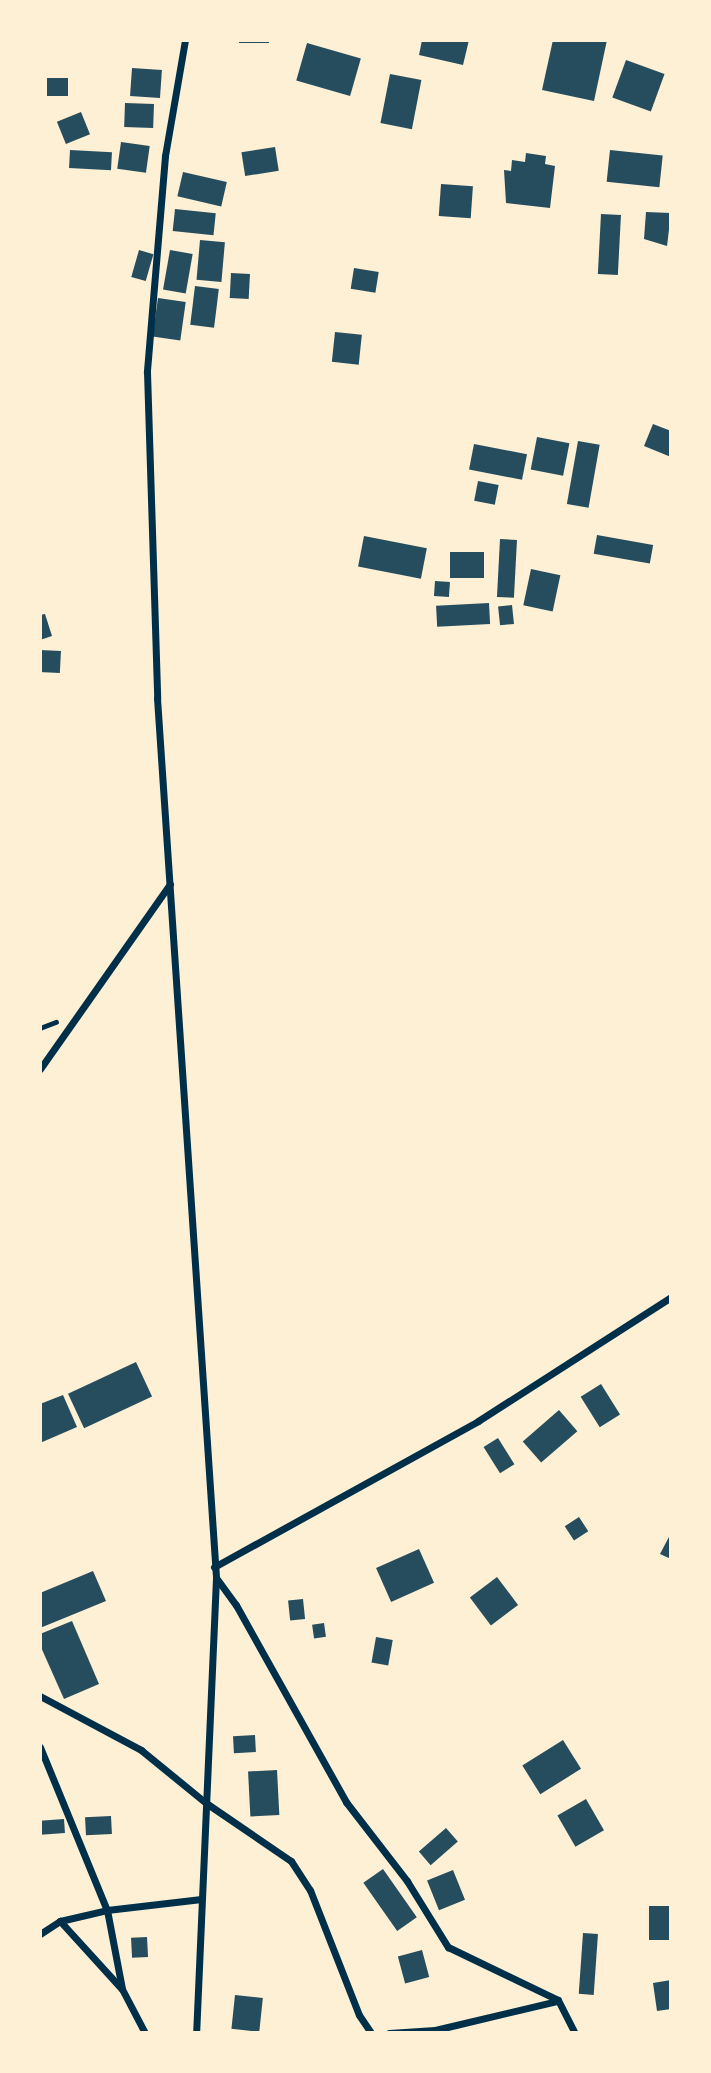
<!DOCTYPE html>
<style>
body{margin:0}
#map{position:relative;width:711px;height:2073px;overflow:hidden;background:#fdf0d5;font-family:"Work Sans",sans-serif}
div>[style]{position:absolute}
.building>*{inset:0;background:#264d5e;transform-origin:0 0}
.path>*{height:4.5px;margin:-2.25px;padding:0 2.25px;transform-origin:2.25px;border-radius:2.25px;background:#003049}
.minor>*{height:7px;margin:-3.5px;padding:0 3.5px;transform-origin:3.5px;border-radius:3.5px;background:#003049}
span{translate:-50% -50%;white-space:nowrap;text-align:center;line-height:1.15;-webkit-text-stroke:5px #fdf0d5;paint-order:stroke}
.frame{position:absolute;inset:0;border:42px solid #fdf0d5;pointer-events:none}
</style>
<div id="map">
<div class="building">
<i style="left:239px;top:40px;width:30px;height:3px"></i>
<i style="clip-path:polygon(422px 40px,469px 40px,463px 65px,419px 55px)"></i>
<i style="clip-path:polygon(553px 40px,607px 40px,594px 101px,542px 90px)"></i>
<i style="left:307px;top:43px;width:56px;height:39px;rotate:16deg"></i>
<i style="left:626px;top:60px;width:41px;height:40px;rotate:20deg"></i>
<i style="left:132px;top:68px;width:30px;height:28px;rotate:4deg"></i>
<i style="left:390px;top:74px;width:32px;height:50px;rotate:11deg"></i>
<i style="left:47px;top:78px;width:21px;height:18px"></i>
<i style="left:125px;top:103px;width:29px;height:24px;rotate:2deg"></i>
<i style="left:81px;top:112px;width:24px;height:26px;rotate:68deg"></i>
<i style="left:121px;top:142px;width:29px;height:27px;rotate:8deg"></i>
<i style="left:275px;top:147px;width:24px;height:34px;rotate:81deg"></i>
<i style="left:70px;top:150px;width:42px;height:18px;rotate:3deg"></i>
<i style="left:610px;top:150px;width:53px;height:32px;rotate:6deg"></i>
<i style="clip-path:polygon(526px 153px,546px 156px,545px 164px,555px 166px,550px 208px,506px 203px,504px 170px,511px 171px,512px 160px,525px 162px)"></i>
<i style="left:183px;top:172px;width:45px;height:25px;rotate:13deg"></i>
<i style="left:441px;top:184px;width:32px;height:32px;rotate:4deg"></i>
<i style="left:175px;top:209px;width:41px;height:22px;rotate:6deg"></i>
<i style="clip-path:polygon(646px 212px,671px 213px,667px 246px,644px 239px)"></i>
<i style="left:601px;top:214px;width:20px;height:60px;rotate:3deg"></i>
<i style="left:200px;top:240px;width:25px;height:40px;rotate:5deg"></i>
<i style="left:139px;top:250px;width:15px;height:28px;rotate:16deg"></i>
<i style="left:170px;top:250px;width:23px;height:40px;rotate:10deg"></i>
<i style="left:354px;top:268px;width:25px;height:21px;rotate:9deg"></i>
<i style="left:231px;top:273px;width:19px;height:25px;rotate:3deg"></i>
<i style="left:195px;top:286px;width:24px;height:39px;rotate:7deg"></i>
<i style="left:158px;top:298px;width:28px;height:39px;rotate:8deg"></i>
<i style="left:335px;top:332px;width:27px;height:30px;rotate:6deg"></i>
<i style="clip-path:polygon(653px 424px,671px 431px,671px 457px,644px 446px)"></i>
<i style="left:537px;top:437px;width:33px;height:33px;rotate:11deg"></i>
<i style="left:578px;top:441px;width:22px;height:64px;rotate:10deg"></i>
<i style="left:474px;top:444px;width:54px;height:26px;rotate:11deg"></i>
<i style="left:478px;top:481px;width:21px;height:20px;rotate:11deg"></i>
<i style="left:597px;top:535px;width:57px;height:19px;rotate:10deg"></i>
<i style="left:364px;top:536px;width:64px;height:31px;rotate:11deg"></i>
<i style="left:500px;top:539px;width:17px;height:58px;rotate:3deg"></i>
<i style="left:450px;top:552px;width:34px;height:26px"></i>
<i style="left:531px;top:569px;width:30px;height:37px;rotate:12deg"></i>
<i style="left:435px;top:581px;width:15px;height:15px;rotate:4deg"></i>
<i style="left:489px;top:603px;width:21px;height:53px;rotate:87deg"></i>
<i style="left:512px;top:605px;width:19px;height:14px;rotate:84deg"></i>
<i style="clip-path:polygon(45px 614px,52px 636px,40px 640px,40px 615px)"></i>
<i style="left:40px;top:650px;width:21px;height:22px;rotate:3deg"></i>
<i style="left:136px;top:1362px;width:38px;height:75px;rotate:65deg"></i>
<i style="left:601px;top:1384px;width:36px;height:24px;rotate:58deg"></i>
<i style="clip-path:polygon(63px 1395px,77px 1427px,40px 1443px,40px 1404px)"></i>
<i style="left:559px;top:1410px;width:28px;height:48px;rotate:49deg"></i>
<i style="left:498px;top:1438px;width:31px;height:17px;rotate:58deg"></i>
<i style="left:579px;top:1517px;width:17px;height:17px;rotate:57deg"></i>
<i style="clip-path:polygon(671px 1533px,671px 1559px,660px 1554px)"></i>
<i style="left:419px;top:1549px;width:37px;height:47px;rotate:66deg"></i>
<i style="clip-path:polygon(93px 1571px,106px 1601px,40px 1628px,40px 1593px)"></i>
<i style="left:497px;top:1577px;width:35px;height:34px;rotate:53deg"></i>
<i style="left:303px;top:1599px;width:20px;height:15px;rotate:84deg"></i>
<i style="clip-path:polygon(72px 1621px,99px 1684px,64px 1699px,40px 1645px,40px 1634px)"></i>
<i style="left:324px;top:1623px;width:14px;height:12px;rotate:82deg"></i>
<i style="left:376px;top:1637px;width:17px;height:26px;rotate:10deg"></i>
<i style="left:255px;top:1735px;width:17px;height:22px;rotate:87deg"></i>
<i style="left:563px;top:1740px;width:34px;height:48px;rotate:58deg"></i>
<i style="left:277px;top:1770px;width:45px;height:29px;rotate:87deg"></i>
<i style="left:586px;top:1799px;width:36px;height:33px;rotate:60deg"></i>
<i style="left:111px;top:1816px;width:18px;height:26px;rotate:87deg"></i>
<i style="left:64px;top:1819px;width:14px;height:24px;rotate:86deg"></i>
<i style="left:446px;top:1828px;width:18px;height:36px;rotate:49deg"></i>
<i style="left:383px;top:1869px;width:59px;height:24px;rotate:55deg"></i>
<i style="left:453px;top:1870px;width:32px;height:28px;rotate:68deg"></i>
<i style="left:671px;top:1906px;width:34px;height:22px;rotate:90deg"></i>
<i style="left:583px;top:1933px;width:15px;height:61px;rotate:4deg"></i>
<i style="left:147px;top:1937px;width:20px;height:16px;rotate:87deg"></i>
<i style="left:422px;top:1950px;width:28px;height:25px;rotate:75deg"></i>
<i style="clip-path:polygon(671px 1980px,671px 2009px,657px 2011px,653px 1983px)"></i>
<i style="left:235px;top:1995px;width:28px;height:34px;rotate:6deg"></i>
</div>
<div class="path">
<i style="left:40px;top:1028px;width:17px;rotate:-21deg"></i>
</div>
<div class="minor">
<i style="left:185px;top:40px;width:118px;rotate:99.8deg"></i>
<i style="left:165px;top:156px;width:217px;rotate:94.8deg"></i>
<i style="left:147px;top:372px;width:326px;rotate:88.2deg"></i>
<i style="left:157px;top:698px;width:882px;rotate:86.16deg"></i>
<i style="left:216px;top:1578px;width:455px;rotate:92.5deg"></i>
<i style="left:40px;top:1069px;width:226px;rotate:-54.9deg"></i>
<i style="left:214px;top:1567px;width:302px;rotate:-28.9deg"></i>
<i style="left:478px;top:1421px;width:229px;rotate:-32.7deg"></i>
<i style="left:217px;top:1579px;width:32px;rotate:54deg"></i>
<i style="left:236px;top:1605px;width:226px;rotate:60.8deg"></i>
<i style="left:346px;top:1802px;width:100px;rotate:52.3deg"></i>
<i style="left:407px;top:1881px;width:78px;rotate:58.2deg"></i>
<i style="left:448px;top:1947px;width:122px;rotate:25.7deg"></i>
<i style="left:558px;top:2000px;width:37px;rotate:63deg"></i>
<i style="left:40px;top:1696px;width:115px;rotate:28.1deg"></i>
<i style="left:141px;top:1750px;width:84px;rotate:39.2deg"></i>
<i style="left:206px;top:1803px;width:103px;rotate:34.3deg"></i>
<i style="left:291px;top:1861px;width:35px;rotate:57deg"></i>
<i style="left:310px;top:1890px;width:134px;rotate:68.6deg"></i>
<i style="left:359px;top:2015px;width:22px;rotate:56deg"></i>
<i style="left:40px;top:1747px;width:176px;rotate:67.7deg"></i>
<i style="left:107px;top:1910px;width:80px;rotate:79.2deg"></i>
<i style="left:122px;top:1989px;width:50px;rotate:62.4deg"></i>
<i style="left:60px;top:1921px;width:91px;rotate:47.7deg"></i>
<i style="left:40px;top:1934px;width:24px;rotate:-33deg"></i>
<i style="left:60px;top:1921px;width:48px;rotate:-13.2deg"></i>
<i style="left:107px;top:1910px;width:95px;rotate:-6.7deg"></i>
<i style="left:389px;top:2033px;width:46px;rotate:-3.7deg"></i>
<i style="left:435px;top:2030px;width:125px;rotate:-13.4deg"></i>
</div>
<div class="frame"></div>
</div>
